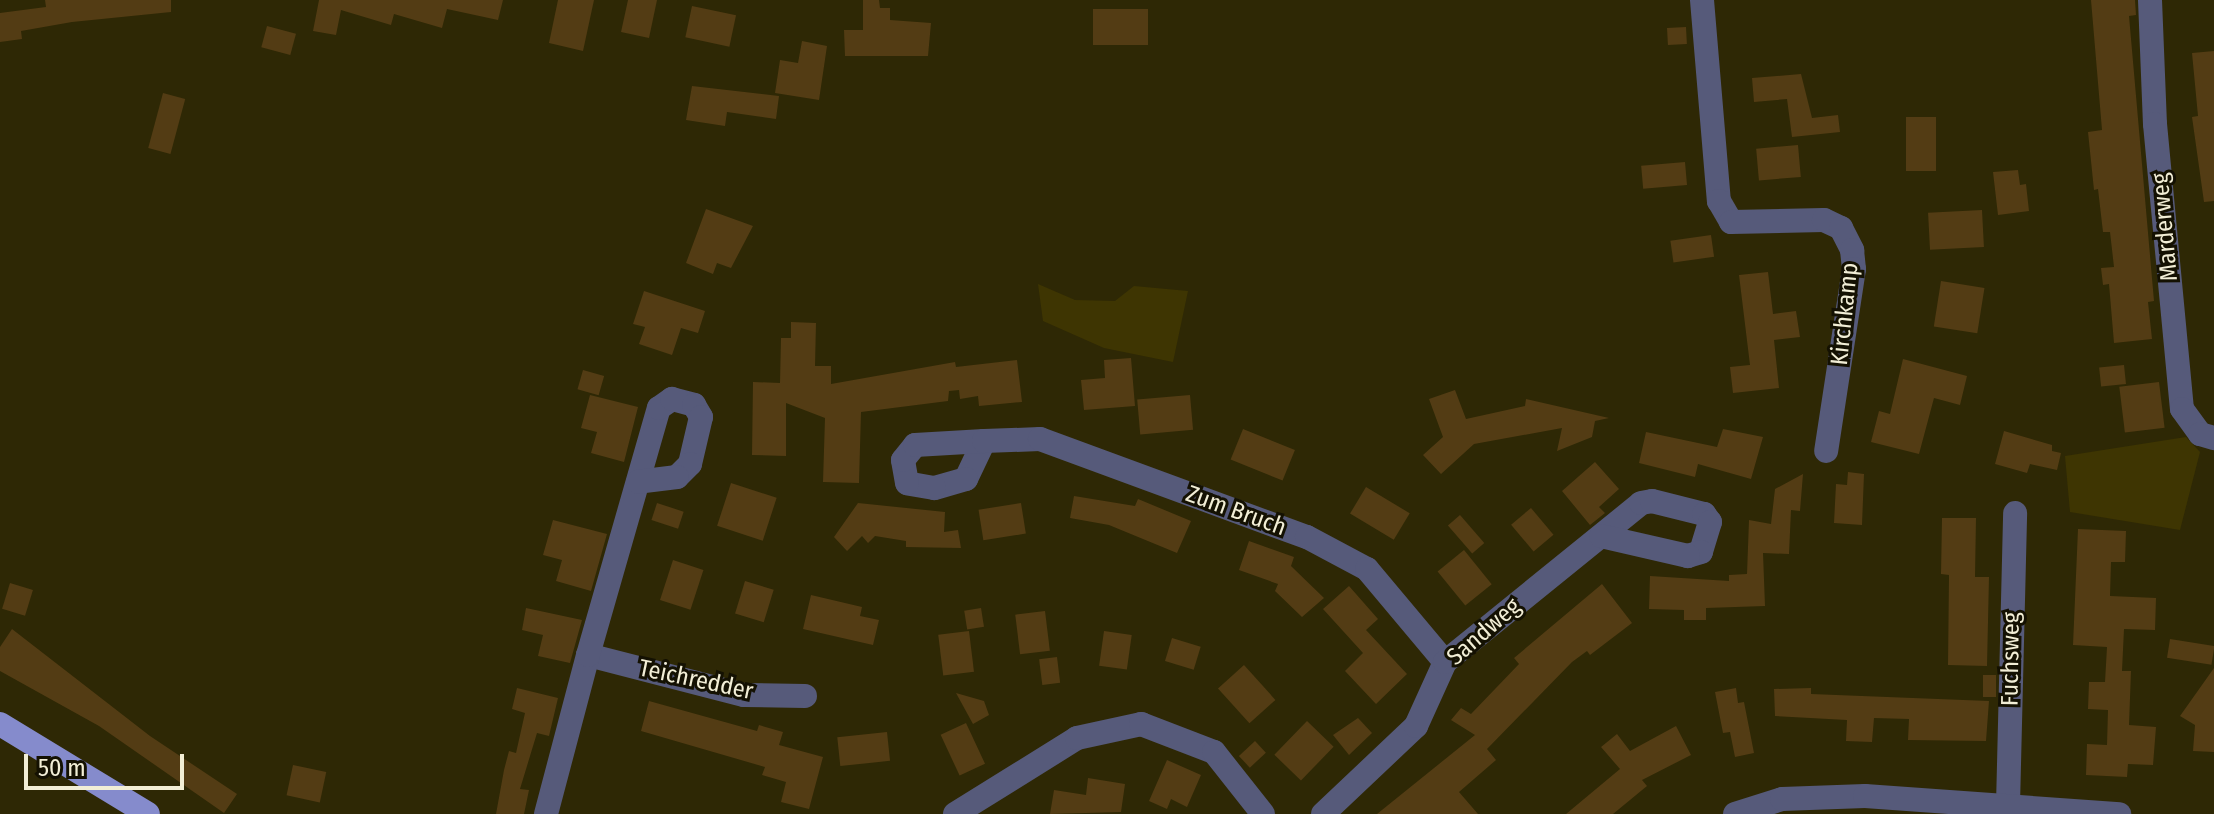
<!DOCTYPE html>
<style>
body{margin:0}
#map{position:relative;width:2214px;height:814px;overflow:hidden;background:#2e2805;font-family:"Fira Sans Condensed",sans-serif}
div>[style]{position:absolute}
.green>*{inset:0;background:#3e3502}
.building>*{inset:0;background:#533c14;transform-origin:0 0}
.street>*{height:24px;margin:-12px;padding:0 12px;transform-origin:12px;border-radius:12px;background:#565a7a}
.primary>*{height:24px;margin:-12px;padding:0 12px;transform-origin:12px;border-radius:12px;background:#858bcc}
span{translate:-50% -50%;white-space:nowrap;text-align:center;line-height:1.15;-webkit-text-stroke:6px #141102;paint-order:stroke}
.street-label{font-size:24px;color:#f2eed6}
.scale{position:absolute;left:24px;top:754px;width:160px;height:36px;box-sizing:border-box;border:4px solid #f2eed6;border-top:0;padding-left:10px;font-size:24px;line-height:28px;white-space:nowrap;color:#f2eed6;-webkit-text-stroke:6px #141102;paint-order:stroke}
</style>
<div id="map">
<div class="green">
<i style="clip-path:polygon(1038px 284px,1075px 300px,1115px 301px,1134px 286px,1188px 291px,1173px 362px,1104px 348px,1043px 321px)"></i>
<i style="clip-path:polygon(2186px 437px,2200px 452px,2180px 530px,2070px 512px,2065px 456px)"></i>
</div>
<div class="building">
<i style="clip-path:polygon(45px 0,171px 0,171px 12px,72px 22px,21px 31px,22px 39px,0 42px,0 13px,46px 7px)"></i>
<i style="clip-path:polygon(319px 0,503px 0,498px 20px,447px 9px,442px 28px,394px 14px,391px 25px,341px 10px,336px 35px,313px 31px)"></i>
<i style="clip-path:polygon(558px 0,594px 0,583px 51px,549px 43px)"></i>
<i style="clip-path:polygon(628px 0,657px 0,649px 38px,621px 32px)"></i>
<i style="clip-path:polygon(863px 0,879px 0,880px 8px,890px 8px,890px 20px,931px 23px,928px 56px,845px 56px,844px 30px,863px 30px)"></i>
<i style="clip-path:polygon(2091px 0,2135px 0,2136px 15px,2129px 16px,2154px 301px,2148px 302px,2152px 339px,2114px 343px,2109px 284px,2103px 285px,2101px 268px,2114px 267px,2110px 232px,2103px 232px,2098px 189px,2094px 190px,2088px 132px,2102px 130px)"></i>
<i style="left:692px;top:6px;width:45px;height:32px;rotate:12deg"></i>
<i style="left:1093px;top:9px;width:55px;height:36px"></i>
<i style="left:267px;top:26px;width:30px;height:22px;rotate:15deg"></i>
<i style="left:1686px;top:27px;width:17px;height:19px;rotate:87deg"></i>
<i style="clip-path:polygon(802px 41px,827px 46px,819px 100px,775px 93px,780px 60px,798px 63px)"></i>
<i style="clip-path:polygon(2214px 51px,2214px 201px,2204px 202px,2192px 117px,2198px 116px,2192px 53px)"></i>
<i style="clip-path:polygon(1801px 74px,1812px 118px,1838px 115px,1840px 132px,1792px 137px,1787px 99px,1754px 102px,1752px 78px)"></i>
<i style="clip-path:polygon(692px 86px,779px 96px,776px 119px,727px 112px,725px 126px,686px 120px)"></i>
<i style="left:163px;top:93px;width:23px;height:57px;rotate:15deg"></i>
<i style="left:1906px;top:117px;width:30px;height:54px"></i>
<i style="left:1798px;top:145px;width:32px;height:42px;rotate:85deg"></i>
<i style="left:1685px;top:162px;width:23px;height:44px;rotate:85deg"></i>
<i style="clip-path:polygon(2018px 170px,2020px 185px,2026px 184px,2029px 211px,1998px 215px,1993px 172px)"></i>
<i style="clip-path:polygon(706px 209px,753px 226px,731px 268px,717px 263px,713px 274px,686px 263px)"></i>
<i style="left:1982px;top:210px;width:37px;height:54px;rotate:87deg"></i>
<i style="left:1711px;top:235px;width:22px;height:41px;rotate:82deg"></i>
<i style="clip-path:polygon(1768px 272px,1773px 314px,1796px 311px,1800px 337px,1774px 340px,1779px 388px,1733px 393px,1730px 367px,1750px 365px,1739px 275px)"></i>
<i style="left:1941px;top:281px;width:44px;height:46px;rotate:9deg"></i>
<i style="clip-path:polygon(644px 291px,705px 311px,698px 333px,681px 328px,672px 355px,639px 344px,645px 327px,633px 324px)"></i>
<i style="clip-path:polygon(791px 322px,816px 323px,815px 366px,831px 366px,831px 384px,955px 362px,956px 367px,1017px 360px,1022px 402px,979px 406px,978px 396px,960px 399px,959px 390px,949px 391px,948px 401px,861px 412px,859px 483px,823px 482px,825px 418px,786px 403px,786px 456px,752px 455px,753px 382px,780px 383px,781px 338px,791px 338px)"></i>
<i style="clip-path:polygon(1131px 358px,1135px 406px,1084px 410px,1081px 380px,1105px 378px,1104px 360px)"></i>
<i style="clip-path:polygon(1903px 359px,1967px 376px,1960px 405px,1934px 398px,1919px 454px,1871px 442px,1879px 411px,1890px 414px)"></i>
<i style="left:2124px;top:365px;width:19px;height:25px;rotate:84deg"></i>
<i style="left:583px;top:370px;width:22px;height:20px;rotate:16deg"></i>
<i style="left:2159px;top:382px;width:46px;height:40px;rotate:83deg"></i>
<i style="clip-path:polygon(1455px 390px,1466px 419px,1525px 406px,1526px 399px,1609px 418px,1595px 421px,1592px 437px,1557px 451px,1562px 428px,1474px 444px,1441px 474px,1423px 455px,1443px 437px,1429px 399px)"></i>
<i style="clip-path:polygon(590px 395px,638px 407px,624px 462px,591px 453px,597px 432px,581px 428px)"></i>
<i style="left:1190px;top:395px;width:35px;height:53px;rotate:85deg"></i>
<i style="left:1243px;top:429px;width:56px;height:33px;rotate:22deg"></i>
<i style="clip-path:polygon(1723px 429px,1763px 437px,1751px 479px,1698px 464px,1695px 477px,1639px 463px,1646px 432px,1717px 447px)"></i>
<i style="clip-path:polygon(2004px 431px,2052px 445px,2052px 451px,2061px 453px,2057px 470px,2030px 464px,2027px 473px,1995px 464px)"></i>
<i style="clip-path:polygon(1595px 462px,1619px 489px,1599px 507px,1605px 513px,1590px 525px,1562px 491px)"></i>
<i style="clip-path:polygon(1848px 472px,1864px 474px,1862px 525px,1834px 523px,1836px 484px,1847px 485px)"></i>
<i style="clip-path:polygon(1803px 474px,1800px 511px,1791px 510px,1789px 554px,1763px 553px,1765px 606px,1706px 608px,1706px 620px,1684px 620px,1684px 610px,1649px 609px,1650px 576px,1729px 581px,1729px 575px,1747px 574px,1749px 520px,1771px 524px,1775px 489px)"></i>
<i style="left:731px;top:483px;width:48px;height:45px;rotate:18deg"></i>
<i style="left:1366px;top:487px;width:51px;height:31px;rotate:31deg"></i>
<i style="clip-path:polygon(1074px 496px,1135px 506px,1138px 499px,1191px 521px,1177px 553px,1109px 525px,1070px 518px)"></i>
<i style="left:657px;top:503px;width:28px;height:18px;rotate:18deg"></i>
<i style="clip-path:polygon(858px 503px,945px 512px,944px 532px,958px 530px,961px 548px,906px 547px,906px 541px,875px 536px,868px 543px,862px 536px,847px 551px,834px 537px)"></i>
<i style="left:1021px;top:503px;width:31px;height:43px;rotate:81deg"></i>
<i style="left:1531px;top:508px;width:35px;height:26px;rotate:50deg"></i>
<i style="left:1460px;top:515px;width:37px;height:16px;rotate:49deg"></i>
<i style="clip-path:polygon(1942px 518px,1976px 518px,1975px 577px,1989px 577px,1987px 666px,1948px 665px,1949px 575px,1941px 574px)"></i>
<i style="clip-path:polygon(553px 520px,607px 534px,591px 591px,556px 581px,562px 560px,543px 555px)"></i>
<i style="clip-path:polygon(2078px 529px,2126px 531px,2125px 562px,2111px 562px,2110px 596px,2156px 598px,2155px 630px,2124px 629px,2122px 671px,2131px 671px,2129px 725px,2156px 727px,2153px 765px,2128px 764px,2127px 777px,2086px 775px,2087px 744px,2107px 745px,2108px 710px,2088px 709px,2089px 682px,2105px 682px,2107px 647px,2073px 645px)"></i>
<i style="clip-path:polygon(1249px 541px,1294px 557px,1291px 566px,1324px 598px,1302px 617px,1275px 591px,1278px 584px,1239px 570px)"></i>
<i style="left:1464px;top:550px;width:44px;height:34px;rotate:51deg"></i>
<i style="left:673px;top:560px;width:32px;height:42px;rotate:18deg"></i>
<i style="left:745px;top:581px;width:30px;height:34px;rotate:17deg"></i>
<i style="left:10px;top:583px;width:24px;height:27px;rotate:17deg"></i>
<i style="clip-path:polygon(1602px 584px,1632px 623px,1590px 655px,1587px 651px,1572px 662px,1487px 749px,1496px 760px,1459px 792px,1478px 814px,1377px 814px,1475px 735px,1451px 720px,1461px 708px,1471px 714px,1519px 664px,1514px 658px)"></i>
<i style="clip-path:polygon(1349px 586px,1378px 619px,1366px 630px,1407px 674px,1376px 704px,1345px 671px,1363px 653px,1323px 609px)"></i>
<i style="clip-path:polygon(811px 595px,862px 607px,860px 616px,879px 620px,873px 645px,803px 629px)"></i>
<i style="clip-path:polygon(526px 608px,582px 620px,570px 663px,538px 656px,543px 635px,522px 630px)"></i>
<i style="left:981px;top:608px;width:19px;height:17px;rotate:81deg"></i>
<i style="left:1045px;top:611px;width:40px;height:30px;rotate:83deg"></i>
<i style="clip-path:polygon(12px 629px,150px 736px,237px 794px,224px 813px,99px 726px,0 671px,0 647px)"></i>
<i style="left:969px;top:631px;width:41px;height:31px;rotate:83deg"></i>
<i style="left:1104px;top:631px;width:28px;height:35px;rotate:8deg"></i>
<i style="left:1172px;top:638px;width:30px;height:24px;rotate:17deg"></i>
<i style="left:2170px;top:639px;width:45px;height:19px;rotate:9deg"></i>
<i style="left:1057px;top:657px;width:26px;height:18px;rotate:83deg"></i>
<i style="left:1244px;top:665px;width:47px;height:35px;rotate:48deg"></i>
<i style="clip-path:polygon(2214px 668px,2214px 752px,2193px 751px,2195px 725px,2180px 716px)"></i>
<i style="left:1983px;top:675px;width:13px;height:22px"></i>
<i style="clip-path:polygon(517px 688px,558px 698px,549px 736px,537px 733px,520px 789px,529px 790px,524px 814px,496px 814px,504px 770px,509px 751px,516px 753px,525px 713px,512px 709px)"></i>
<i style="clip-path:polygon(1736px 688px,1738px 703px,1744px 702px,1754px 753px,1735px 757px,1730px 732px,1723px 733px,1715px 692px)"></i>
<i style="clip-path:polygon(1811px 688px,1811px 694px,1989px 701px,1986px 741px,1908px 740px,1909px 719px,1874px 718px,1872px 742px,1846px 741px,1847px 720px,1775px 716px,1774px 689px)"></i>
<i style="clip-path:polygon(956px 693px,984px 701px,989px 715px,973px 724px)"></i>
<i style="clip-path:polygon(649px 701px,757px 731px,759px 725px,783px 732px,779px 745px,823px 757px,809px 809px,781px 802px,786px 782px,762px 775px,765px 767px,641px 731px)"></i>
<i style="clip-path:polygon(1358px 718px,1372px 733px,1349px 755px,1333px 735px)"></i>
<i style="left:1307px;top:721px;width:37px;height:47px;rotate:44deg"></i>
<i style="left:966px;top:723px;width:45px;height:28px;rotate:65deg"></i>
<i style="clip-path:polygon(1676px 726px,1691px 755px,1642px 780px,1647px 786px,1613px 814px,1566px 814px,1620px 769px,1601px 747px,1617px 734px,1630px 751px)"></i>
<i style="left:887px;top:732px;width:29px;height:50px;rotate:84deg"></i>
<i style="left:1255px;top:741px;width:16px;height:22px;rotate:47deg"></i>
<i style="clip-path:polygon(1167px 760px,1201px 775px,1187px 807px,1171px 799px,1167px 809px,1149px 801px)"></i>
<i style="left:293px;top:765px;width:34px;height:31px;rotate:12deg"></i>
<i style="clip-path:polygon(1088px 778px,1125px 784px,1121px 812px,1050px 814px,1054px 790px,1086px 795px)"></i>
</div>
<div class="street">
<i style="left:1702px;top:0;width:202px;rotate:85.2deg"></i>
<i style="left:1719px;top:201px;width:24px;rotate:60deg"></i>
<i style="left:1731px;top:222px;width:93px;rotate:-1.2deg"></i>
<i style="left:1824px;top:220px;width:19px;rotate:25deg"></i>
<i style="left:1841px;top:228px;width:25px;rotate:63deg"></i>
<i style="left:1852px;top:250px;width:19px;rotate:84deg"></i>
<i style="left:1854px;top:269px;width:184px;rotate:98.7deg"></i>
<i style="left:2150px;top:0;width:124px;rotate:87.7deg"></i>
<i style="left:2155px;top:124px;width:286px;rotate:84.6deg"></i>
<i style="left:2182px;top:409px;width:31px;rotate:54deg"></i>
<i style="left:2200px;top:434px;width:15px;rotate:16deg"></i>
<i style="left:984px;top:441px;width:42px;rotate:115.3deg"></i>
<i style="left:966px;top:479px;width:33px;rotate:164deg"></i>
<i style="left:934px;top:488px;width:27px;rotate:-170deg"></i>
<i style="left:907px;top:483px;width:23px;rotate:-100deg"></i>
<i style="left:903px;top:460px;width:19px;rotate:-51deg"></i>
<i style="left:915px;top:445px;width:69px;rotate:-3.3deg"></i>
<i style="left:984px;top:441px;width:56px;rotate:-2deg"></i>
<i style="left:1040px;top:439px;width:284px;rotate:20.2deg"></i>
<i style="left:1307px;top:537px;width:68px;rotate:28.1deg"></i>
<i style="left:1367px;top:569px;width:121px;rotate:50deg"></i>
<i style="left:588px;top:655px;width:161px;rotate:14.4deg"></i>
<i style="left:744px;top:695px;width:61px;rotate:0.9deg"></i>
<i style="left:2008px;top:805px;width:292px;rotate:-88.6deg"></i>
<i style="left:546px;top:814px;width:164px;rotate:-75.2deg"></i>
<i style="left:588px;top:655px;width:257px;rotate:-74deg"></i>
<i style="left:659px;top:408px;width:16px;rotate:-35deg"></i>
<i style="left:672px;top:399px;width:23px;rotate:15deg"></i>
<i style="left:694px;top:405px;width:14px;rotate:60deg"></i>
<i style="left:701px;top:417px;width:48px;rotate:103.2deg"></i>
<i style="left:690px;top:464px;width:18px;rotate:135deg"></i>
<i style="left:677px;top:477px;width:39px;rotate:173deg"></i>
<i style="left:955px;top:814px;width:144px;rotate:-31.9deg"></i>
<i style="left:1077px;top:738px;width:66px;rotate:-12.3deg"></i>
<i style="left:1141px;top:724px;width:78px;rotate:21deg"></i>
<i style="left:1214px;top:752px;width:79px;rotate:51.7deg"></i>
<i style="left:1323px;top:814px;width:128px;rotate:-43.4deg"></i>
<i style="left:1416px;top:726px;width:70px;rotate:-65.6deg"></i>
<i style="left:1445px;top:662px;width:252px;rotate:-39deg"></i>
<i style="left:1641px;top:503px;width:11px;rotate:-10deg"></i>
<i style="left:1652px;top:501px;width:54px;rotate:14deg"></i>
<i style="left:1704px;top:514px;width:10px;rotate:53deg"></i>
<i style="left:1710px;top:522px;width:31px;rotate:107deg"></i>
<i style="left:1701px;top:552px;width:14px;rotate:163deg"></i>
<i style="left:1688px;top:556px;width:89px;rotate:-167.1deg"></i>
<i style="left:1735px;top:814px;width:49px;rotate:-17.7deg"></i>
<i style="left:1782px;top:799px;width:83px;rotate:-2.1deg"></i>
<i style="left:1865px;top:796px;width:255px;rotate:4.1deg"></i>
</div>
<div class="primary">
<i style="left:0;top:724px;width:173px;rotate:31.3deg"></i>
</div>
<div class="street-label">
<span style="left:2165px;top:227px;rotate:-95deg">Marderweg</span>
<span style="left:1845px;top:314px;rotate:-84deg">Kirchkamp</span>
<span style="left:1236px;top:511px;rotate:20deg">Zum Bruch</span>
<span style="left:1484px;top:632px;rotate:-41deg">Sandweg</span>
<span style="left:2011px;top:659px;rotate:-89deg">Fuchsweg</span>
<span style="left:696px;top:680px;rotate:12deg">Teichredder</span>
</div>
<div class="scale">50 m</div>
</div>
